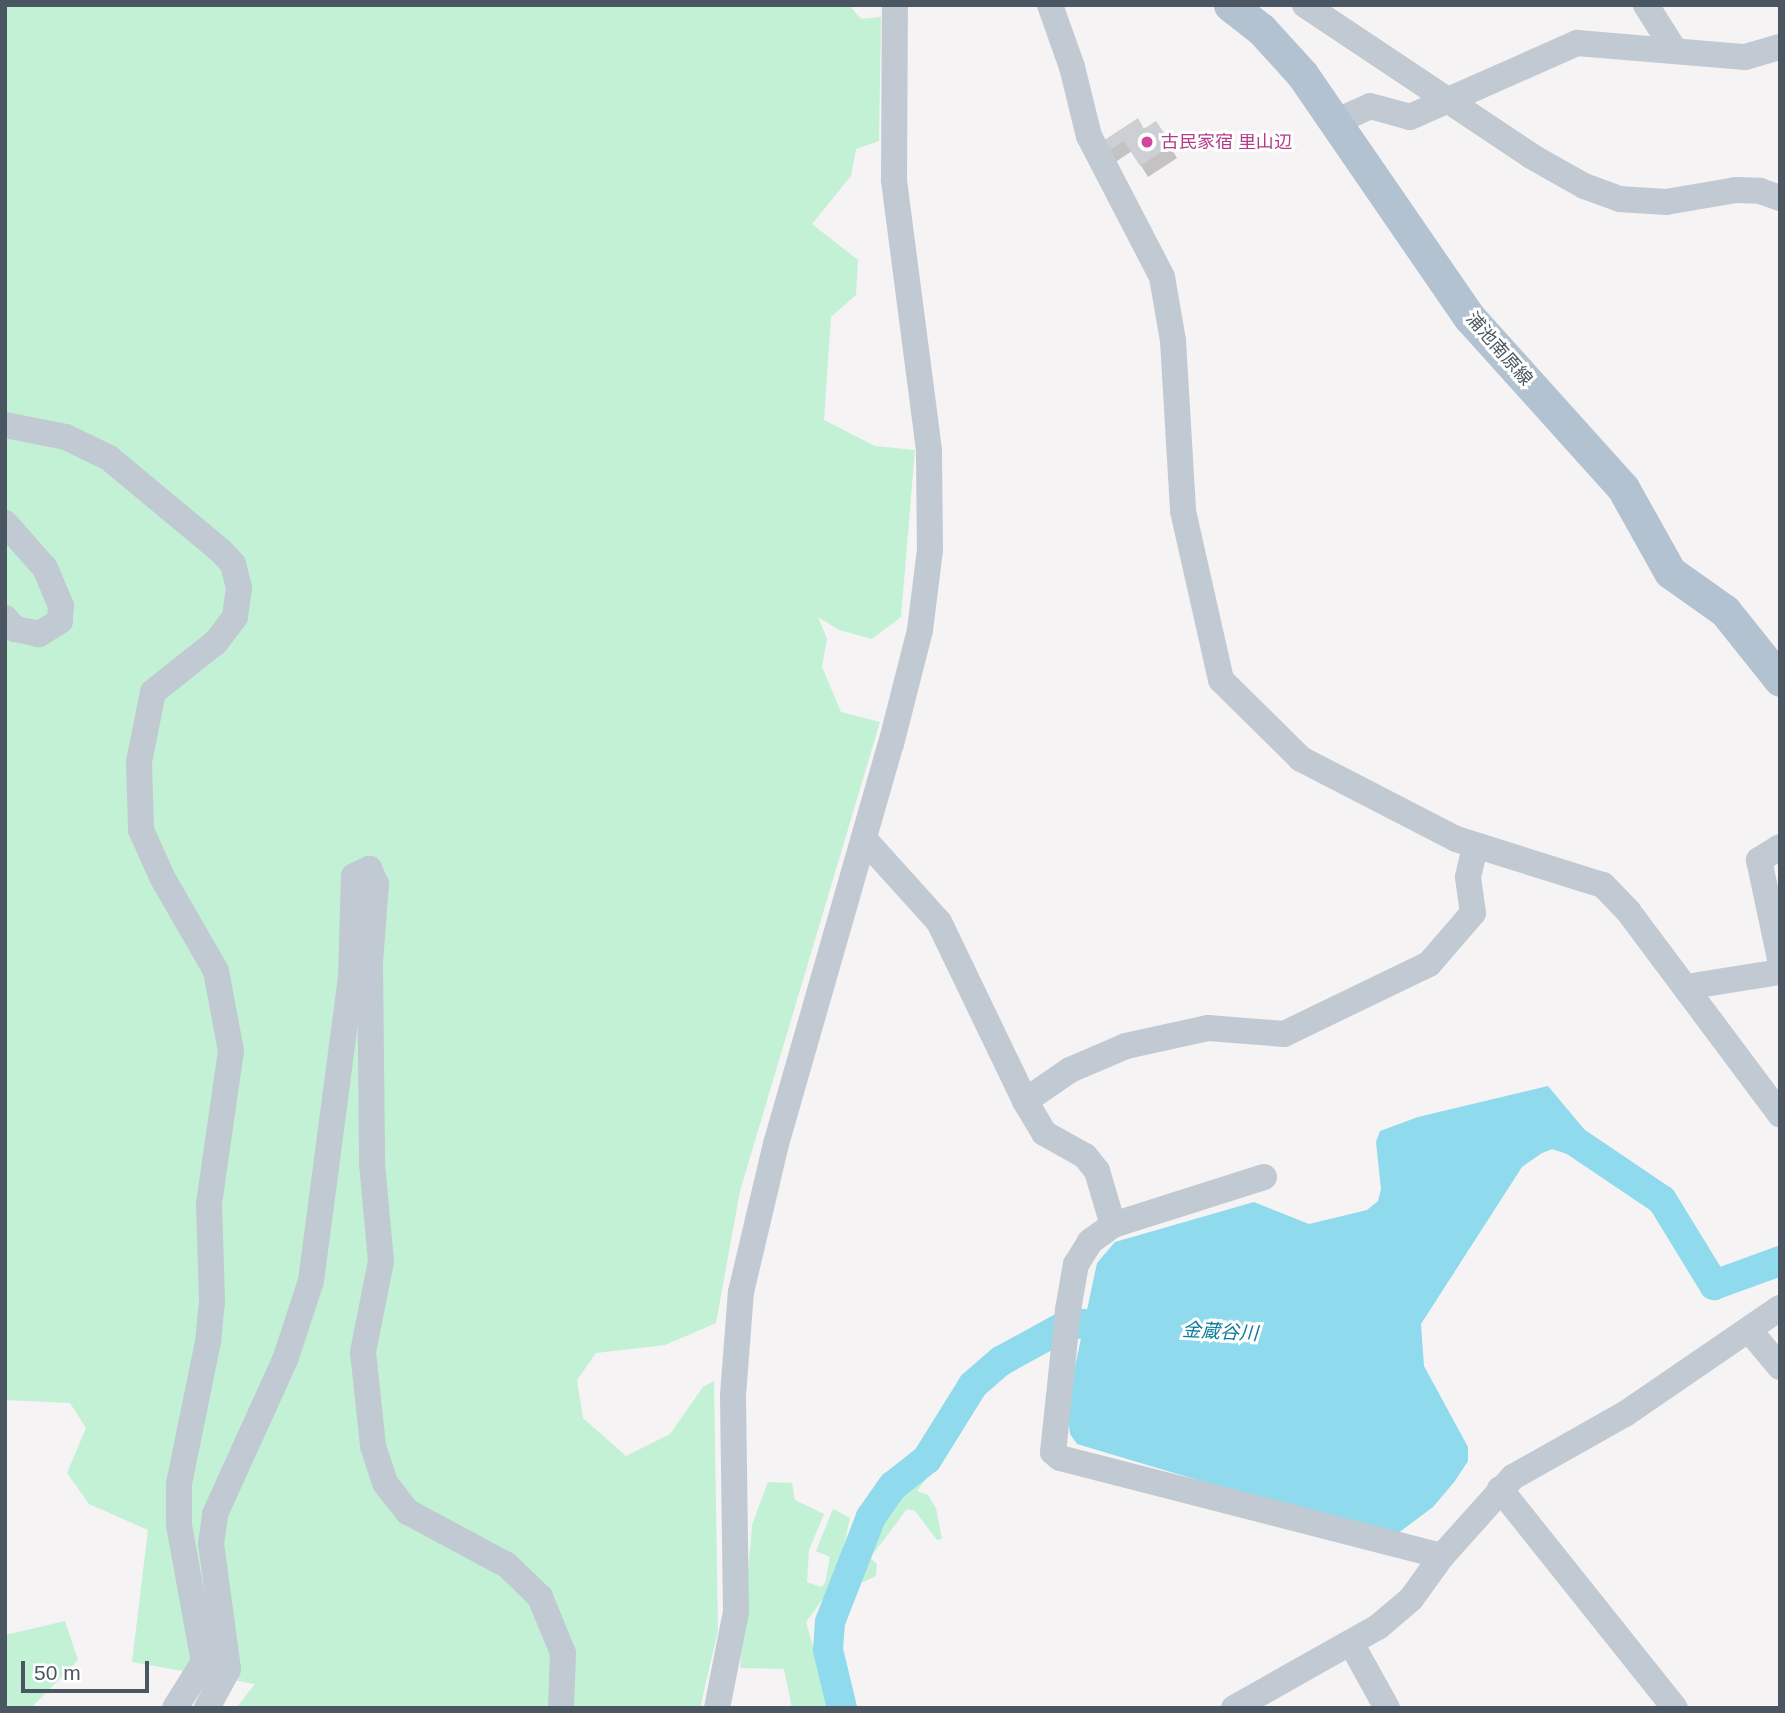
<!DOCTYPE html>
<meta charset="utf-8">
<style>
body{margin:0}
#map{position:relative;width:1785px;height:1713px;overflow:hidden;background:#f5f3f3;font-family:Helvetica,"Noto Sans JP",sans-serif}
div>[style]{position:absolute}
.green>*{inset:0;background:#c3f1d5}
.water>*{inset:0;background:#90daee}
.shadow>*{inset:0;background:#0003}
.river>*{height:30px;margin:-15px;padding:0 15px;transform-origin:15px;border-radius:15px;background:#90daee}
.building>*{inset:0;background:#cdcfd5}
.minor>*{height:26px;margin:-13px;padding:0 13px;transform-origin:13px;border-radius:13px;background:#c1cad2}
.major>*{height:33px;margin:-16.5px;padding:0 16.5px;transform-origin:16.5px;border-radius:16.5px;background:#b3c2d1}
.dots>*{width:19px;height:19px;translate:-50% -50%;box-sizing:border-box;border:4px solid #fff;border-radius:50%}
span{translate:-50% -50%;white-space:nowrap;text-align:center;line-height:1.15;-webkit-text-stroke:6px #fff;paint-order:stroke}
.hotel-label{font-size:18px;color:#b23c85}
.left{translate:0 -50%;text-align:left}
.street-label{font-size:18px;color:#4a5661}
.water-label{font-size:19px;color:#0c7c9b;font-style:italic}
.frame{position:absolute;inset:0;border:7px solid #4a5661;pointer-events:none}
.scale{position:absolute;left:21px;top:1661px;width:128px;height:32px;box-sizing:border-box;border:4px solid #4a5661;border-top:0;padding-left:9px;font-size:21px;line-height:24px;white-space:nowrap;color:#4a5661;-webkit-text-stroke:5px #fff;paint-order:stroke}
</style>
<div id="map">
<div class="green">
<i style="clip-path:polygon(5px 5px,849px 5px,861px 19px,881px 17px,879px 141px,856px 149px,851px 176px,812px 224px,858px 260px,856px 295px,831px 317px,824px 420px,875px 446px,915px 450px,901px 617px,872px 639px,839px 630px,818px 617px,827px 639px,822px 667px,841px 712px,880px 722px,740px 1191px,716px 1323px,665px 1345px,596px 1353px,577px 1380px,583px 1418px,626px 1456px,670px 1434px,703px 1387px,714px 1381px,718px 1631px,700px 1708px,236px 1708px,255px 1684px,132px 1662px,148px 1530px,89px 1504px,67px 1473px,86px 1428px,70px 1403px,5px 1400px)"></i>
<i style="clip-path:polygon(943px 1445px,940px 1460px,917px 1491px,928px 1495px,936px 1508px,942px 1539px,937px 1540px,915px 1511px,907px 1509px,870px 1558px,877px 1564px,876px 1576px,863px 1582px,854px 1578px,877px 1517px)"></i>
<i style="clip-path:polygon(768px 1482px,792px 1483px,795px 1500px,824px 1514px,809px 1550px,807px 1582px,821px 1587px,825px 1583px,830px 1557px,816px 1551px,833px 1509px,850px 1518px,836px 1581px,806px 1622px,815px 1653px,828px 1671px,834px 1708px,792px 1708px,784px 1669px,740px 1668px,752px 1525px)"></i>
<i style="clip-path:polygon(65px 1621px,78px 1660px,31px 1708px,5px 1708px,5px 1635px)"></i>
</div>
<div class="water">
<i style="clip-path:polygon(1548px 1086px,1589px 1135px,1542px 1153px,1522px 1167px,1421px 1324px,1424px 1366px,1468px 1447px,1468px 1461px,1455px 1481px,1433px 1507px,1397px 1534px,1371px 1532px,1077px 1444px,1070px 1434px,1067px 1404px,1097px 1263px,1115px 1242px,1254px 1202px,1309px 1224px,1367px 1210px,1378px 1201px,1381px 1189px,1376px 1142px,1380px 1131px,1418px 1117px)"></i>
</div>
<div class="shadow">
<i style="clip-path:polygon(1156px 124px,1177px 158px,1148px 177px,1132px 151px,1114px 163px,1102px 143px)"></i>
</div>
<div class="river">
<i style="left:1539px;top:1129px;width:36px;rotate:18deg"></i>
<i style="left:1573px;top:1140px;width:107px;rotate:34deg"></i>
<i style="left:1662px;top:1200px;width:100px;rotate:58.5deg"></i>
<i style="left:1714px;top:1285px;width:70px;rotate:-20deg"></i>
<i style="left:842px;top:1708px;width:60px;rotate:-103.6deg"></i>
<i style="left:828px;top:1650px;width:28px;rotate:-86deg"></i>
<i style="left:830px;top:1622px;width:113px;rotate:-68.7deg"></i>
<i style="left:871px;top:1517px;width:38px;rotate:-55deg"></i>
<i style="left:893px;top:1486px;width:43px;rotate:-38.5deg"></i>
<i style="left:927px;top:1459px;width:87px;rotate:-58.1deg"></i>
<i style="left:973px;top:1385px;width:37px;rotate:-41deg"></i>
<i style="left:1001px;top:1361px;width:79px;rotate:-28.8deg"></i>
<i style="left:1070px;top:1323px;width:54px;rotate:4.2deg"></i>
</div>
<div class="building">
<i style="clip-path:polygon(1138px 118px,1144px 129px,1156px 121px,1172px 145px,1140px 166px,1124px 141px,1106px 152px,1100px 143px)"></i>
</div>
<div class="minor">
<i style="left:1050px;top:5px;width:66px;rotate:70.5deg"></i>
<i style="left:1072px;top:67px;width:71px;rotate:76.2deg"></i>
<i style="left:1089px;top:136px;width:159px;rotate:62.6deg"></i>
<i style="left:1162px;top:277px;width:65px;rotate:80.2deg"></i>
<i style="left:1173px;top:341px;width:170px;rotate:86.6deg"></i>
<i style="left:1183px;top:511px;width:173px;rotate:77.3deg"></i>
<i style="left:1221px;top:680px;width:112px;rotate:44.6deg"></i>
<i style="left:1301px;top:759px;width:174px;rotate:27.3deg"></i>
<i style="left:1456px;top:839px;width:154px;rotate:17.4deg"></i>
<i style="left:1603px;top:885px;width:36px;rotate:46deg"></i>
<i style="left:1628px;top:911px;width:254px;rotate:53.2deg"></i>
<i style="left:1305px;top:5px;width:272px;rotate:33.7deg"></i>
<i style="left:1531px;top:156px;width:61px;rotate:29.5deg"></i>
<i style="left:1584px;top:186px;width:37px;rotate:20deg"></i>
<i style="left:1619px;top:199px;width:47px;rotate:3.7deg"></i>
<i style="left:1666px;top:202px;width:71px;rotate:-9.7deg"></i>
<i style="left:1736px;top:190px;width:24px;rotate:2deg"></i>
<i style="left:1760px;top:191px;width:21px;rotate:19deg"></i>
<i style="left:1646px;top:5px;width:54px;rotate:57.8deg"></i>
<i style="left:1337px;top:121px;width:36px;rotate:-24deg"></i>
<i style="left:1370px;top:106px;width:41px;rotate:15.4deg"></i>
<i style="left:1410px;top:117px;width:183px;rotate:-23.9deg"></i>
<i style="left:1577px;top:43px;width:169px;rotate:4.8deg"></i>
<i style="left:1745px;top:57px;width:36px;rotate:-16deg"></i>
<i style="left:5px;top:425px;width:62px;rotate:11.1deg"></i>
<i style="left:66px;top:437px;width:48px;rotate:26deg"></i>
<i style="left:109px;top:458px;width:144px;rotate:39.7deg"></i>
<i style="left:220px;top:550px;width:19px;rotate:47deg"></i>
<i style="left:233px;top:564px;width:25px;rotate:76deg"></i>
<i style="left:239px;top:588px;width:29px;rotate:98deg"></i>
<i style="left:235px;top:617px;width:31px;rotate:127deg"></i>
<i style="left:216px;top:642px;width:80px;rotate:141.6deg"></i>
<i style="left:153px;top:692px;width:71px;rotate:101.3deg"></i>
<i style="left:139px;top:762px;width:68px;rotate:88.3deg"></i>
<i style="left:141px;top:830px;width:51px;rotate:65.9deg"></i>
<i style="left:162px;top:877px;width:108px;rotate:60.1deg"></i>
<i style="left:216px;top:971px;width:81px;rotate:79.4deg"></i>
<i style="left:231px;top:1051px;width:155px;rotate:98.2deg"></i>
<i style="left:209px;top:1204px;width:98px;rotate:88.2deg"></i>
<i style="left:212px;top:1302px;width:40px;rotate:95.7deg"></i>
<i style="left:208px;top:1342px;width:144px;rotate:101.6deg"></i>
<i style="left:179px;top:1483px;width:42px;rotate:90deg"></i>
<i style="left:179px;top:1525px;width:139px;rotate:79.7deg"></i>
<i style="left:204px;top:1662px;width:54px;rotate:122.2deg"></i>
<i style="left:5px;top:523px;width:60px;rotate:48.4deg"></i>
<i style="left:45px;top:568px;width:41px;rotate:67.2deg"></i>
<i style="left:61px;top:606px;width:15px;rotate:94deg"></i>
<i style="left:60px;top:621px;width:25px;rotate:148deg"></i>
<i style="left:39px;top:634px;width:25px;rotate:-168deg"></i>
<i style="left:15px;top:629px;width:15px;rotate:-132deg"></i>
<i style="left:864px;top:839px;width:112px;rotate:47.9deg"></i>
<i style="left:939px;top:922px;width:199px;rotate:64.3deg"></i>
<i style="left:1025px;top:1101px;width:37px;rotate:59deg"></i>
<i style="left:1044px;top:1133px;width:47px;rotate:29.3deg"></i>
<i style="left:1085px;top:1156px;width:19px;rotate:51deg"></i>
<i style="left:1097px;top:1171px;width:56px;rotate:73.5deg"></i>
<i style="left:1780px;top:847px;width:25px;rotate:148deg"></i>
<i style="left:1759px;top:860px;width:101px;rotate:78deg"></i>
<i style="left:1686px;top:987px;width:95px;rotate:-9.1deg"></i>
<i style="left:1025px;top:1101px;width:55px;rotate:-34.6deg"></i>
<i style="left:1070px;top:1070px;width:61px;rotate:-23.2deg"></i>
<i style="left:1126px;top:1046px;width:84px;rotate:-12.4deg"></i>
<i style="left:1208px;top:1028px;width:76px;rotate:4.5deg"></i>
<i style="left:1284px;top:1034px;width:161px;rotate:-25.8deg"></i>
<i style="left:1429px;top:964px;width:67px;rotate:-49.2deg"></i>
<i style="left:1473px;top:913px;width:36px;rotate:-98deg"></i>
<i style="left:1468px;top:877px;width:31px;rotate:-77deg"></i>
<i style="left:1264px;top:1177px;width:158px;rotate:162.4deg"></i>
<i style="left:1113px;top:1225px;width:29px;rotate:144deg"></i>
<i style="left:1090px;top:1242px;width:26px;rotate:122deg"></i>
<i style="left:1076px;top:1264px;width:47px;rotate:99.9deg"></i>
<i style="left:1068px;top:1310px;width:143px;rotate:96deg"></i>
<i style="left:1053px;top:1452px;width:9px;rotate:41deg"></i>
<i style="left:1060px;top:1458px;width:394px;rotate:14.4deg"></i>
<i style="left:1749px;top:1330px;width:48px;rotate:50deg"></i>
<i style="left:1500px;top:1489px;width:280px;rotate:51.4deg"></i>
<i style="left:1351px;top:1643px;width:74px;rotate:61deg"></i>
<i style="left:207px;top:1708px;width:44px;rotate:-61.7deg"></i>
<i style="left:228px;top:1669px;width:126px;rotate:-97.7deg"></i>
<i style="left:211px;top:1544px;width:30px;rotate:-82deg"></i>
<i style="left:215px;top:1514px;width:169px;rotate:-65.6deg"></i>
<i style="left:285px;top:1360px;width:83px;rotate:-71.8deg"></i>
<i style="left:311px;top:1281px;width:307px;rotate:-82.5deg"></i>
<i style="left:351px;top:977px;width:101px;rotate:-88.3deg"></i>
<i style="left:354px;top:876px;width:17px;rotate:-25deg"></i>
<i style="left:369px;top:869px;width:17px;rotate:65deg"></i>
<i style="left:376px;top:884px;width:78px;rotate:94.4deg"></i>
<i style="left:370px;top:962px;width:202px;rotate:89.4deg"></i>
<i style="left:372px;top:1164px;width:97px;rotate:84.7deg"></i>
<i style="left:381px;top:1261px;width:93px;rotate:101.2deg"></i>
<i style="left:363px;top:1352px;width:95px;rotate:83.9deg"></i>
<i style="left:373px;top:1446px;width:39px;rotate:72deg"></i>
<i style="left:385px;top:1483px;width:37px;rotate:52deg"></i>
<i style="left:408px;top:1512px;width:112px;rotate:28.2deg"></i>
<i style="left:507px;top:1565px;width:46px;rotate:44.1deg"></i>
<i style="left:540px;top:1597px;width:61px;rotate:67.7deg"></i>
<i style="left:563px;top:1653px;width:55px;rotate:92.1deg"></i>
<i style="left:717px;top:1708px;width:98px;rotate:-78.8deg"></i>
<i style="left:736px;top:1612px;width:217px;rotate:-90.8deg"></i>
<i style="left:733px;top:1395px;width:103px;rotate:-85.6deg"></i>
<i style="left:741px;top:1292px;width:152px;rotate:-76.7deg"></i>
<i style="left:776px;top:1144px;width:416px;rotate:-74deg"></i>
<i style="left:891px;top:744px;width:118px;rotate:-75.7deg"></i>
<i style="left:920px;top:630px;width:81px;rotate:-82.9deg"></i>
<i style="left:930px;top:550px;width:100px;rotate:-90.6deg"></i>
<i style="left:929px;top:450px;width:273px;rotate:-97.4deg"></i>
<i style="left:894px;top:179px;width:174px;rotate:-89.7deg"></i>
<i style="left:1234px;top:1708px;width:165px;rotate:-29.4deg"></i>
<i style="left:1378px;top:1627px;width:43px;rotate:-40.3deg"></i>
<i style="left:1411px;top:1599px;width:53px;rotate:-54.2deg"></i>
<i style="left:1442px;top:1556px;width:106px;rotate:-48.1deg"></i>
<i style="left:1513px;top:1477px;width:129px;rotate:-29.4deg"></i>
<i style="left:1625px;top:1414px;width:188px;rotate:-34.4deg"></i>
</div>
<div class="major">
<i style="left:1230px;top:5px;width:39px;rotate:38deg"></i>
<i style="left:1261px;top:29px;width:61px;rotate:47.7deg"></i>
<i style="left:1302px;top:74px;width:296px;rotate:55.5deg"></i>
<i style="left:1470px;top:318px;width:229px;rotate:48deg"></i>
<i style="left:1623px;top:488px;width:96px;rotate:60.8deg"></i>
<i style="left:1670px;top:572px;width:67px;rotate:35.3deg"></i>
<i style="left:1725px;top:611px;width:88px;rotate:51.4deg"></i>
</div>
<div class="dots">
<i style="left:1147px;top:142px;background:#d1479c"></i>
</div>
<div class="hotel-label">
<span class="left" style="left:1161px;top:142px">古民家宿 里山辺</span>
</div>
<div class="street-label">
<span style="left:1499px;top:349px;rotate:49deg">浦池南原線</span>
</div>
<div class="water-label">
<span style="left:1220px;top:1332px;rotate:3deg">金蔵谷川</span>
</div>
<div class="frame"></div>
<div class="scale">50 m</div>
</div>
